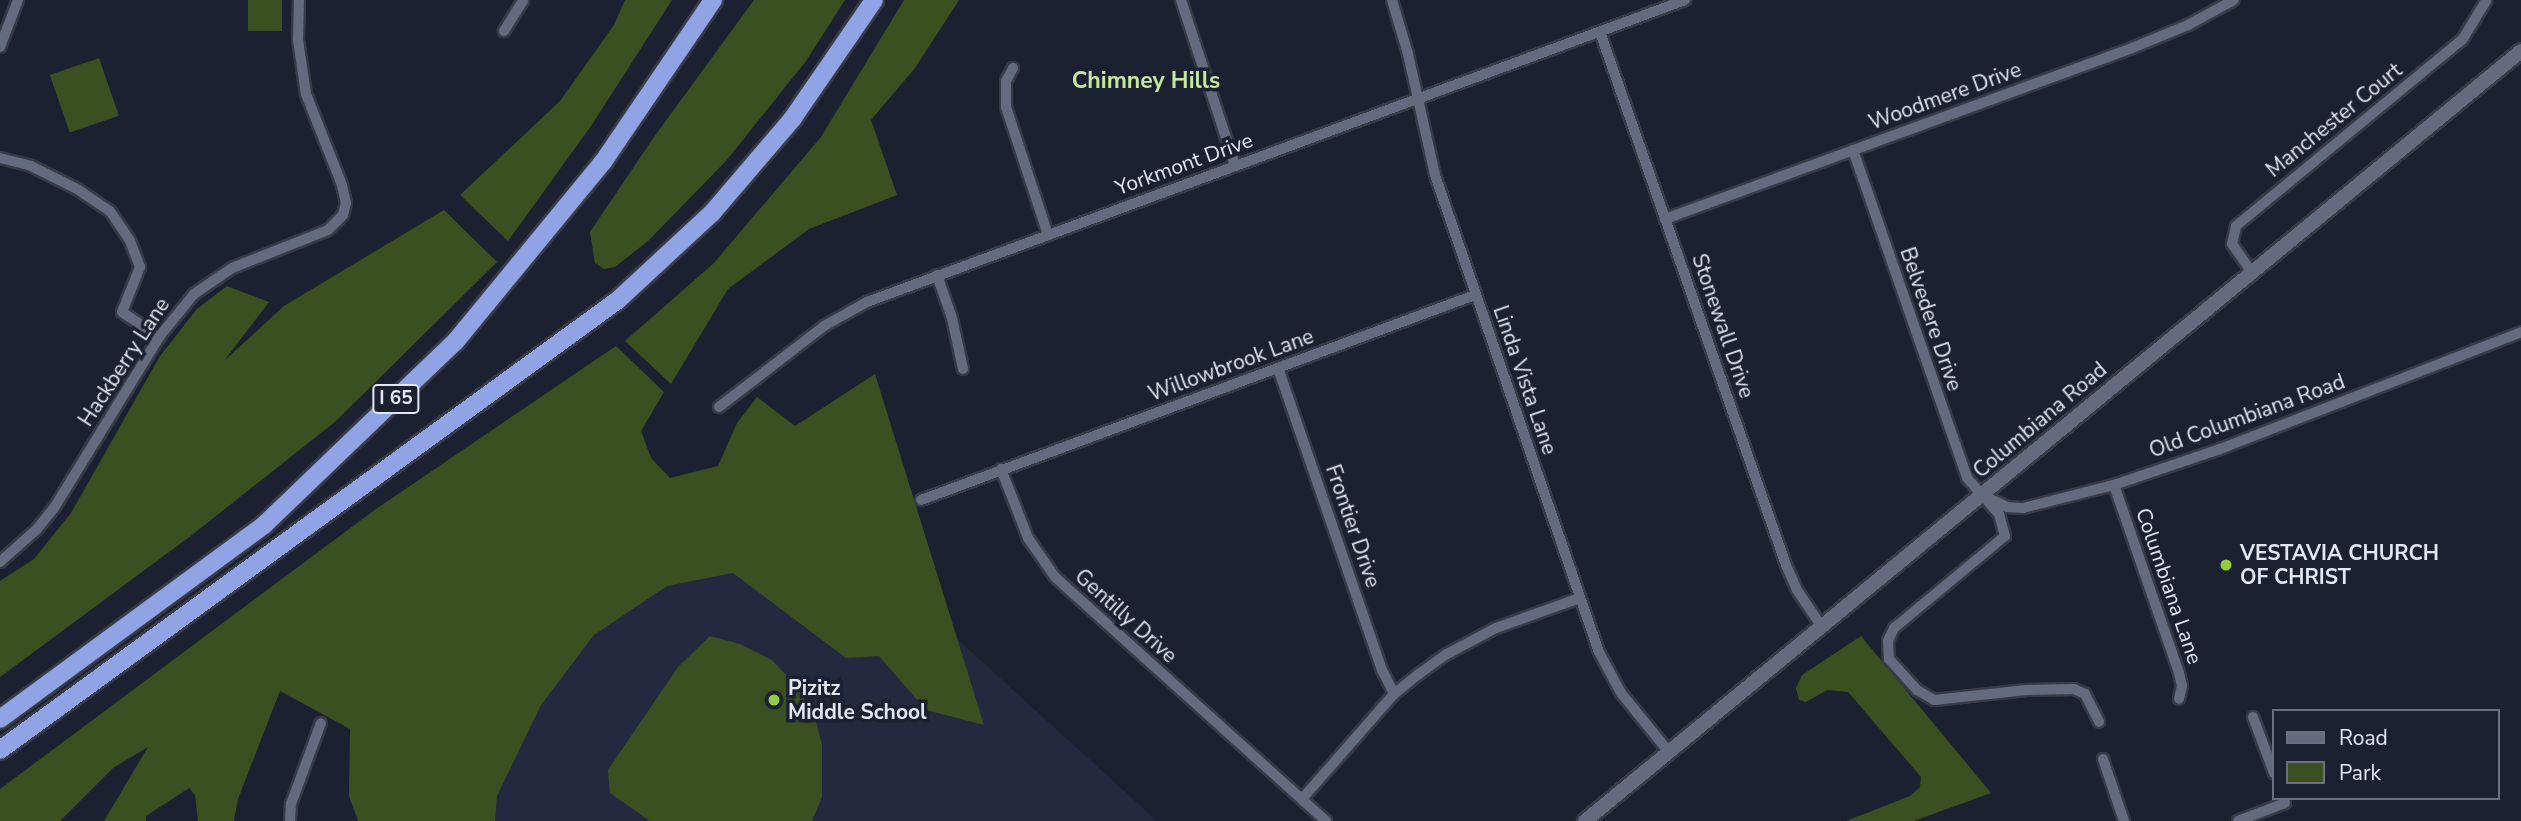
<!DOCTYPE html>
<style>
body{margin:0}
#map{position:relative;width:2521px;height:821px;overflow:hidden;background:#1c2131;font-family:"Nunito Sans",sans-serif}
div>[style]{position:absolute}
.built>*{inset:0;background:#232a40}
.green>*{inset:0;background:#3a5021;transform-origin:0 0}
.roads{filter:drop-shadow(2px 0 #373b48) drop-shadow(-2px 0 #373b48) drop-shadow(0 2px #373b48) drop-shadow(0 -2px #373b48)}
.minor>*{height:10px;margin:-5px;padding:0 5px;transform-origin:5px;border-radius:5px;background:#646b7e}
.secondary>*{height:14px;margin:-7px;padding:0 7px;transform-origin:7px;border-radius:7px;background:#646b7e}
.motorway>*{height:18px;margin:-9px;padding:0 9px;transform-origin:9px;border-radius:9px;background:#8fa3e5}
.dots>*{width:19px;height:19px;translate:-50% -50%;box-sizing:border-box;border:4px solid #1c2131;border-radius:50%}
span{translate:-50% -50%;white-space:nowrap;text-align:center;line-height:1.15;-webkit-text-stroke:7px #1c2131;paint-order:stroke}
.shield-label span{padding:2px 5px;background:#1c2131;border:2px solid;border-radius:5px;-webkit-text-stroke-width:0}
.shield-label{font-size:19px;color:#e3e7f2;font-weight:700}
.street-label{font-size:21px;color:#e3e7f2}
.poi-label{font-size:21px;color:#e3e7f2;font-weight:700}
.left{translate:0 -50%;text-align:left}
.neighbourhood-label{font-size:23px;color:#c4e8a2;font-weight:700}
.legend{position:absolute;left:2272px;top:709px;width:228px;height:91px;box-sizing:border-box;background:#1c2131;border:2px solid #6c707e;margin:0;padding:9px 12px;list-style:none;font-size:21px;color:#e3e7f2}
.legend li{display:flex;align-items:center;gap:14px;height:35px}
.legend b{width:35px;border:2px solid #6c707e}
</style>
<div id="map">
<div class="built">
<i style="clip-path:polygon(789px 486px,1157px 821px,480px 821px,573px 614px)"></i>
</div>
<div class="green">
<i style="left:248px;top:0;width:34px;height:31px"></i>
<i style="clip-path:polygon(625px 0,672px 0,591px 126px,508px 241px,460px 195px,560px 101px,614px 25px)"></i>
<i style="clip-path:polygon(754px 0,845px 0,806px 61px,726px 161px,648px 241px,615px 267px,604px 269px,595px 263px,590px 232px,654px 137px)"></i>
<i style="clip-path:polygon(904px 0,959px 0,915px 68px,871px 120px,897px 195px,809px 229px,728px 289px,671px 384px,625px 341px,714px 263px,821px 137px)"></i>
<i style="left:99px;top:58px;width:61px;height:52px;rotate:71deg"></i>
<i style="clip-path:polygon(444px 210px,497px 262px,336px 421px,192px 535px,0 677px,0 581px,34px 559px,71px 513px,160px 356px,197px 309px,227px 286px,269px 302px,224px 361px,284px 306px)"></i>
<i style="clip-path:polygon(616px 346px,664px 392px,641px 431px,651px 458px,670px 478px,718px 466px,737px 423px,757px 397px,795px 426px,875px 374px,984px 725px,926px 710px,879px 656px,846px 658px,733px 573px,667px 586px,594px 635px,541px 705px,497px 796px,495px 821px,358px 821px,349px 796px,350px 729px,280px 691px,238px 799px,234px 821px,198px 821px,195px 795px,189px 788px,146px 816px,146px 821px,104px 821px,148px 747px,113px 768px,60px 821px,0 821px,0 789px,376px 509px)"></i>
<i style="clip-path:polygon(710px 636px,740px 644px,772px 660px,800px 690px,816px 721px,822px 745px,822px 797px,812px 821px,650px 821px,610px 793px,608px 770px,678px 667px)"></i>
<i style="clip-path:polygon(1861px 636px,1991px 793px,1914px 821px,1846px 821px,1910px 796px,1920px 787px,1921px 777px,1848px 692px,1827px 690px,1806px 702px,1799px 700px,1796px 688px,1802px 675px)"></i>
</div>
<div class="roads">
<div class="minor">
<i style="left:1181px;top:0;width:174px;rotate:71.9deg"></i>
<i style="left:1392px;top:0;width:56px;rotate:73.5deg"></i>
<i style="left:1408px;top:54px;width:124px;rotate:77.4deg"></i>
<i style="left:1435px;top:175px;width:504px;rotate:71.03deg"></i>
<i style="left:1599px;top:652px;width:47px;rotate:61.8deg"></i>
<i style="left:1621px;top:693px;width:76px;rotate:50.9deg"></i>
<i style="left:504px;top:31px;width:36px;rotate:-58deg"></i>
<i style="left:1600px;top:32px;width:565px;rotate:70.76deg"></i>
<i style="left:1786px;top:565px;width:27px;rotate:66deg"></i>
<i style="left:1797px;top:590px;width:45px;rotate:56deg"></i>
<i style="left:0;top:47px;width:50px;rotate:-69deg"></i>
<i style="left:1013px;top:68px;width:15px;rotate:118deg"></i>
<i style="left:1006px;top:81px;width:26px;rotate:90deg"></i>
<i style="left:1006px;top:107px;width:135px;rotate:71.8deg"></i>
<i style="left:1853px;top:150px;width:347px;rotate:70.8deg"></i>
<i style="left:1967px;top:478px;width:48px;rotate:48.4deg"></i>
<i style="left:1999px;top:514px;width:23px;rotate:75deg"></i>
<i style="left:2005px;top:536px;width:144px;rotate:140.3deg"></i>
<i style="left:1894px;top:628px;width:14px;rotate:115deg"></i>
<i style="left:1888px;top:641px;width:18px;rotate:87deg"></i>
<i style="left:1889px;top:659px;width:42px;rotate:47.9deg"></i>
<i style="left:1917px;top:690px;width:20px;rotate:30deg"></i>
<i style="left:1934px;top:700px;width:93px;rotate:-6.2deg"></i>
<i style="left:2026px;top:690px;width:48px;rotate:-1.2deg"></i>
<i style="left:2074px;top:689px;width:12px;rotate:24deg"></i>
<i style="left:2085px;top:694px;width:31px;rotate:63deg"></i>
<i style="left:0;top:158px;width:32px;rotate:14deg"></i>
<i style="left:31px;top:166px;width:51px;rotate:26.6deg"></i>
<i style="left:77px;top:189px;width:40px;rotate:34deg"></i>
<i style="left:110px;top:211px;width:36px;rotate:56deg"></i>
<i style="left:130px;top:241px;width:28px;rotate:69deg"></i>
<i style="left:140px;top:267px;width:48px;rotate:111.8deg"></i>
<i style="left:122px;top:312px;width:45px;rotate:34deg"></i>
<i style="left:1665px;top:219px;width:497px;rotate:-20.1deg"></i>
<i style="left:2132px;top:48px;width:61px;rotate:-22.3deg"></i>
<i style="left:2188px;top:25px;width:52px;rotate:-28.5deg"></i>
<i style="left:2251px;top:271px;width:33px;rotate:-125deg"></i>
<i style="left:2232px;top:244px;width:18px;rotate:-77deg"></i>
<i style="left:2236px;top:226px;width:293px;rotate:-39.5deg"></i>
<i style="left:2462px;top:40px;width:46px;rotate:-58.4deg"></i>
<i style="left:937px;top:275px;width:46px;rotate:70.8deg"></i>
<i style="left:952px;top:318px;width:52px;rotate:77.8deg"></i>
<i style="left:1278px;top:368px;width:319px;rotate:71deg"></i>
<i style="left:1382px;top:670px;width:27px;rotate:63deg"></i>
<i style="left:719px;top:407px;width:133px;rotate:-37.6deg"></i>
<i style="left:824px;top:326px;width:49px;rotate:-29.2deg"></i>
<i style="left:867px;top:302px;width:872px;rotate:-20.26deg"></i>
<i style="left:1001px;top:469px;width:74px;rotate:68.6deg"></i>
<i style="left:1028px;top:538px;width:47px;rotate:55.3deg"></i>
<i style="left:1055px;top:577px;width:365px;rotate:42deg"></i>
<i style="left:2114px;top:485px;width:199px;rotate:70.9deg"></i>
<i style="left:2179px;top:673px;width:13px;rotate:77deg"></i>
<i style="left:2182px;top:686px;width:13px;rotate:103deg"></i>
<i style="left:1986px;top:497px;width:23px;rotate:25deg"></i>
<i style="left:2007px;top:507px;width:16px;rotate:4deg"></i>
<i style="left:2023px;top:508px;width:94px;rotate:-14.2deg"></i>
<i style="left:2114px;top:485px;width:112px;rotate:-18.8deg"></i>
<i style="left:2220px;top:449px;width:323px;rotate:-21.2deg"></i>
<i style="left:921px;top:500px;width:591px;rotate:-20.31deg"></i>
<i style="left:0;top:562px;width:50px;rotate:-41.7deg"></i>
<i style="left:37px;top:529px;width:27px;rotate:-51deg"></i>
<i style="left:54px;top:508px;width:201px;rotate:-58.4deg"></i>
<i style="left:159px;top:337px;width:55px;rotate:-50.9deg"></i>
<i style="left:194px;top:294px;width:46px;rotate:-34.4deg"></i>
<i style="left:232px;top:268px;width:103px;rotate:-21.6deg"></i>
<i style="left:328px;top:230px;width:21px;rotate:-45deg"></i>
<i style="left:343px;top:215px;width:12px;rotate:-76deg"></i>
<i style="left:346px;top:203px;width:18px;rotate:-103deg"></i>
<i style="left:342px;top:185px;width:98px;rotate:-111.6deg"></i>
<i style="left:306px;top:94px;width:55px;rotate:-98.4deg"></i>
<i style="left:298px;top:40px;width:40px;rotate:-88.6deg"></i>
<i style="left:2253px;top:717px;width:60px;rotate:69.4deg"></i>
<i style="left:2103px;top:759px;width:65px;rotate:71.3deg"></i>
<i style="left:1302px;top:799px;width:140px;rotate:-48.8deg"></i>
<i style="left:1394px;top:694px;width:32px;rotate:-39deg"></i>
<i style="left:1419px;top:674px;width:34px;rotate:-36deg"></i>
<i style="left:1447px;top:654px;width:55px;rotate:-28deg"></i>
<i style="left:1496px;top:628px;width:89px;rotate:-19.7deg"></i>
<i style="left:290px;top:821px;width:17px;rotate:-87deg"></i>
<i style="left:291px;top:804px;width:86px;rotate:-69.7deg"></i>
<i style="left:2238px;top:821px;width:50px;rotate:-21deg"></i>
<i style="left:2285px;top:803px;width:5px;rotate:-112deg"></i>
</div>
<div class="secondary">
<i style="left:1585px;top:821px;width:1212px;rotate:-39.44deg"></i>
</div>
<div class="motorway">
<i style="left:0;top:719px;width:328px;rotate:-36.3deg"></i>
<i style="left:264px;top:525px;width:265px;rotate:-43.8deg"></i>
<i style="left:455px;top:342px;width:233px;rotate:-50.6deg"></i>
<i style="left:603px;top:162px;width:196px;rotate:-55.8deg"></i>
<i style="left:0;top:750px;width:764px;rotate:-36.06deg"></i>
<i style="left:618px;top:300px;width:128px;rotate:-42.8deg"></i>
<i style="left:712px;top:213px;width:125px;rotate:-49.5deg"></i>
<i style="left:793px;top:118px;width:143px;rotate:-55.5deg"></i>
</div>
</div>
<div class="dots">
<i style="left:2226px;top:565px;background:#90cd40"></i>
<i style="left:774px;top:700px;background:#90cd40"></i>
</div>
<div class="shield-label">
<span style="left:396px;top:399px">I 65</span>
</div>
<div class="street-label">
<span style="left:1945px;top:96px;rotate:-20deg">Woodmere Drive</span>
<span style="left:2334px;top:120px;rotate:-39deg">Manchester Court</span>
<span style="left:1184px;top:164px;rotate:-20deg">Yorkmont Drive</span>
<span style="left:1931px;top:319px;rotate:71deg">Belvedere Drive</span>
<span style="left:1723px;top:326px;rotate:71deg">Stonewall Drive</span>
<span style="left:124px;top:362px;rotate:-57deg">Hackberry Lane</span>
<span style="left:1231px;top:365px;rotate:-20deg">Willowbrook Lane</span>
<span style="left:1525px;top:380px;rotate:71deg">Linda Vista Lane</span>
<span style="left:2247px;top:416px;rotate:-20deg">Old Columbiana Road</span>
<span style="left:2040px;top:420px;rotate:-40deg">Columbiana Road</span>
<span style="left:1353px;top:526px;rotate:71deg">Frontier Drive</span>
<span style="left:2169px;top:586px;rotate:71deg">Columbiana Lane</span>
<span style="left:1126px;top:616px;rotate:42deg">Gentilly Drive</span>
</div>
<div class="poi-label">
<span class="left" style="left:2240px;top:565px">VESTAVIA CHURCH<br>OF CHRIST</span>
<span class="left" style="left:788px;top:700px">Pizitz<br>Middle School</span>
</div>
<div class="neighbourhood-label">
<span style="left:1146px;top:81px">Chimney Hills</span>
</div>
<ul class="legend">
<li><b style="height:9px;background:#646b7e"></b>Road</li>
<li><b style="height:19px;background:#3a5021"></b>Park</li>
</ul>
</div>
